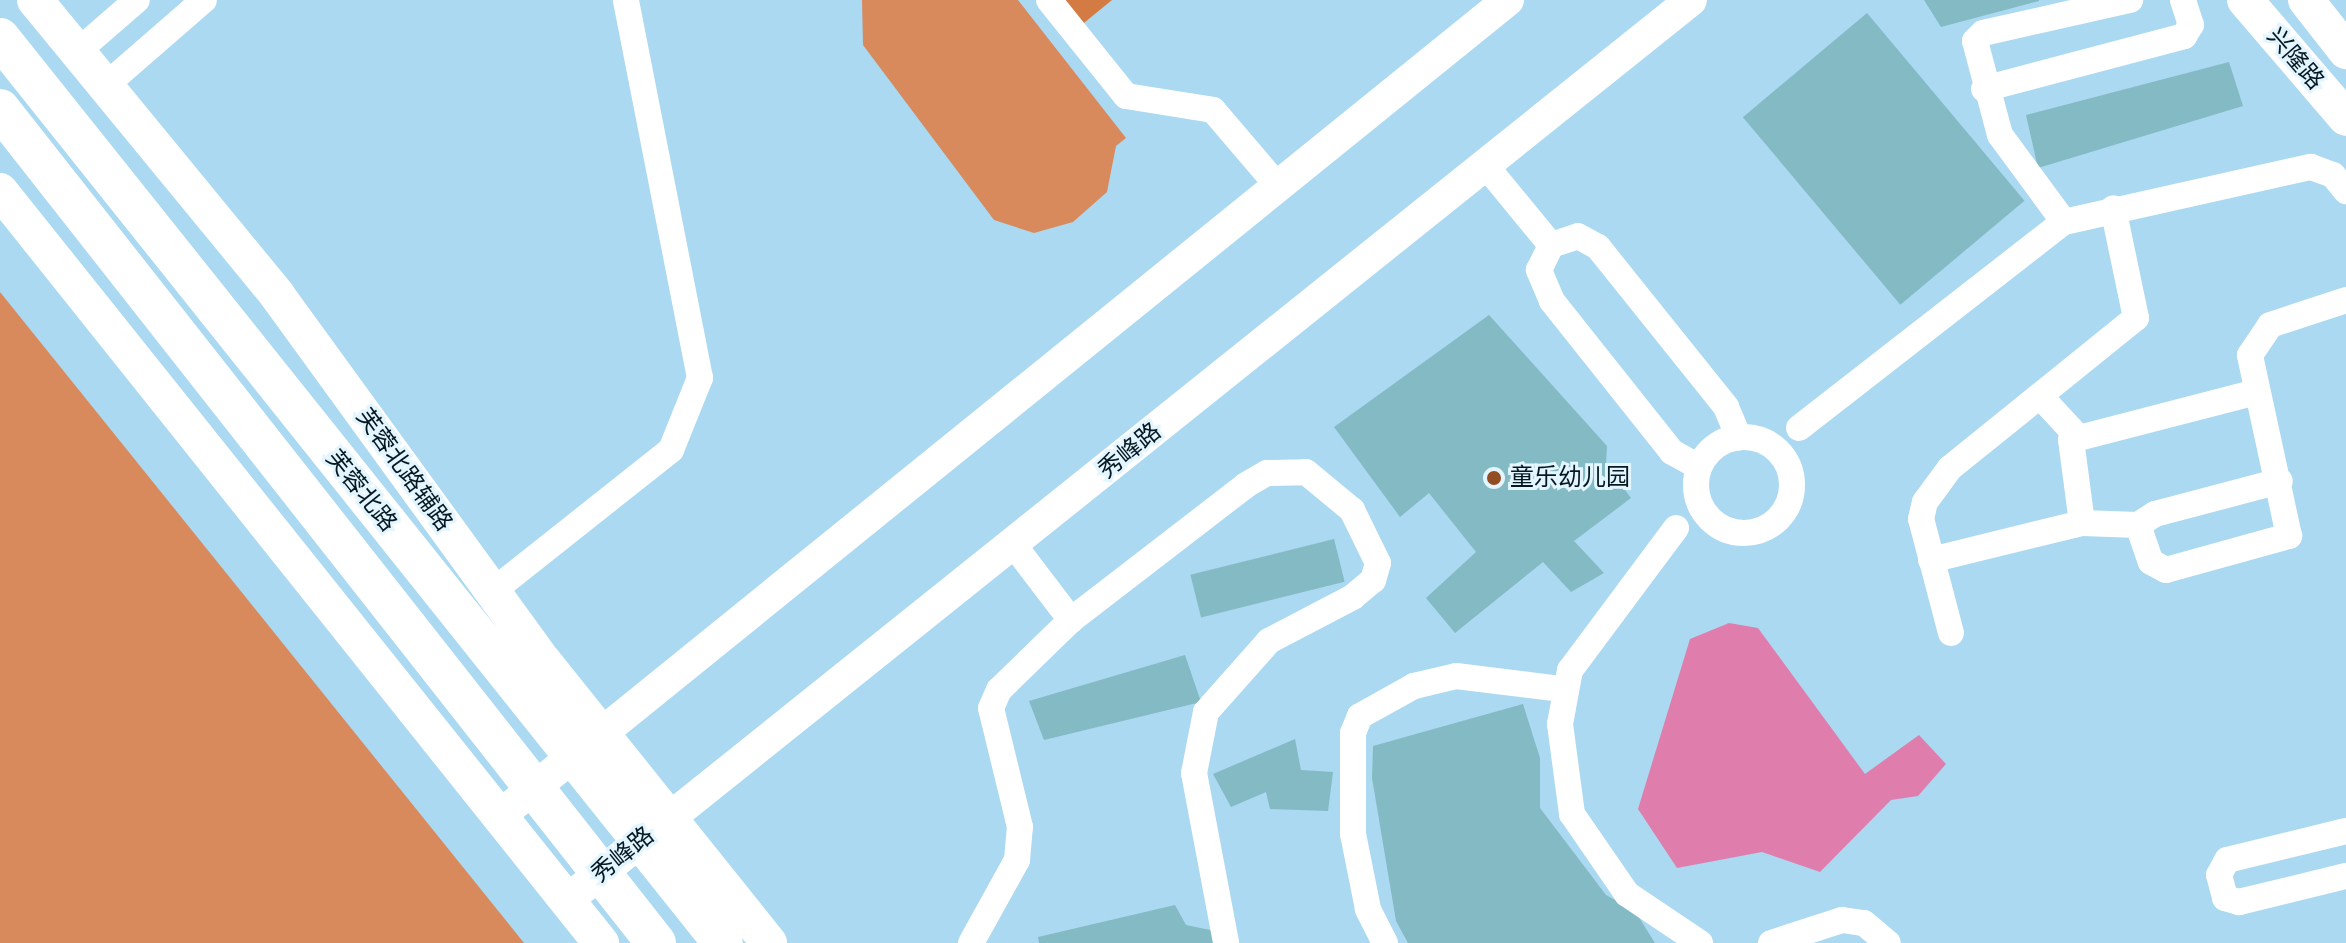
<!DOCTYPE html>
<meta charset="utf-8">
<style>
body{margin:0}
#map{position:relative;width:2346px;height:943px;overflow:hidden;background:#aad9f1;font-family:Rubik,"Noto Sans SC",sans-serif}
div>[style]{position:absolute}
.green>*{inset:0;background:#d98a5c}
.forest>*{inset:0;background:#d47b43}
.water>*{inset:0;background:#df7ead}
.building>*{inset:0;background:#83bac4;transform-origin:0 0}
.minor>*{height:26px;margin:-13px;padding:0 13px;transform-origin:13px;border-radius:13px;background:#fff}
.minor>.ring{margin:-13px;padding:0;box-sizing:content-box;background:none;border:26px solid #fff;border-radius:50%}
.tertiary>*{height:32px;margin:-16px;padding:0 16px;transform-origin:16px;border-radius:16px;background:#fff}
.secondary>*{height:36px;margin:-18px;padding:0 18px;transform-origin:18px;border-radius:18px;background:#fff}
.primary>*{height:40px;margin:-20px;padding:0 20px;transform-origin:20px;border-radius:20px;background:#fff}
.dots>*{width:22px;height:22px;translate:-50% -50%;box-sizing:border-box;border:4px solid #e3f5ff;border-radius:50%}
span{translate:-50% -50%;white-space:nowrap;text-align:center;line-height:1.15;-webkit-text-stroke:6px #e3f5ff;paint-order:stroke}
.street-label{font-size:24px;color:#061820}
.poi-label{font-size:24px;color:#061820}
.left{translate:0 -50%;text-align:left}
</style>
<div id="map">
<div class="green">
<i style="clip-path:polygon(862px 0,1018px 0,1126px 138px,1116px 146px,1107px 192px,1073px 222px,1034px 233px,994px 220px,863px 45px)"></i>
<i style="clip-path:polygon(0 292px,524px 943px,0 943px)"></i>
</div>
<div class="forest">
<i style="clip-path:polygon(1047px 0,1112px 0,1079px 27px)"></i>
</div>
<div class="water">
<i style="clip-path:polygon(1729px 623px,1758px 628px,1865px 774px,1919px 735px,1946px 764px,1918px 796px,1891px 800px,1820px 872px,1762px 852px,1677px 868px,1638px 809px,1690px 639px)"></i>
</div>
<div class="building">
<i style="clip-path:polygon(1924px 0,2039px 0,2039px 1px,1941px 27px)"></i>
<i style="left:1867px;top:13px;width:245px;height:162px;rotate:50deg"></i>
<i style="clip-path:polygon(2229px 62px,2243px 106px,2038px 168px,2026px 115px)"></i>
<i style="clip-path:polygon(1489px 315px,1607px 446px,1606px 464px,1631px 498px,1574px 541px,1604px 573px,1571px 592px,1543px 562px,1455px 633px,1426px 598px,1476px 552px,1429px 493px,1400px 517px,1334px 427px)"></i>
<i style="left:1334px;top:539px;width:44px;height:148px;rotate:76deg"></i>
<i style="clip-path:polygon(1185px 655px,1201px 702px,1044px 740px,1029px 701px)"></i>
<i style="clip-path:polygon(1523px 704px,1540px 758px,1540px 808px,1606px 895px,1635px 911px,1655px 943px,1408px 943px,1396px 921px,1372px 778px,1373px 746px)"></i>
<i style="clip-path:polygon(1295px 739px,1301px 770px,1333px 772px,1328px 811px,1270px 809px,1266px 792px,1231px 807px,1213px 774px)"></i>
<i style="clip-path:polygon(1175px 905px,1186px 925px,1220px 932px,1218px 943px,1039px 943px,1038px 937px)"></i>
</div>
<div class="minor">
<i style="left:1049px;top:0;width:123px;rotate:51.3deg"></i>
<i style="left:1126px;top:96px;width:88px;rotate:9.1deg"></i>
<i style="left:1213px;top:110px;width:100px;rotate:49.5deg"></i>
<i style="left:77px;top:52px;width:79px;rotate:-40.9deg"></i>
<i style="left:105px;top:86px;width:131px;rotate:-41deg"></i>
<i style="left:1984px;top:89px;width:207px;rotate:-14.8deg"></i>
<i style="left:2184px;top:36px;width:13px;rotate:-58deg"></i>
<i style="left:2191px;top:25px;width:26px;rotate:-108deg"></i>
<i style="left:1486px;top:166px;width:102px;rotate:50.6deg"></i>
<i style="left:2064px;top:222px;width:108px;rotate:-126.3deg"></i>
<i style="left:2000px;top:135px;width:97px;rotate:-104.9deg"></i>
<i style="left:1975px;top:41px;width:11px;rotate:-45deg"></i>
<i style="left:1983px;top:33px;width:151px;rotate:-12.7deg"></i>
<i style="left:2040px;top:396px;width:54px;rotate:47.2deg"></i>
<i style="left:1799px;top:428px;width:336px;rotate:-37.9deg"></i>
<i style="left:2064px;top:222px;width:253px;rotate:-12.6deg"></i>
<i style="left:2311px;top:167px;width:23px;rotate:20deg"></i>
<i style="left:2333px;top:175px;width:21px;rotate:51deg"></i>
<i class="ring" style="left:1696px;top:437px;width:70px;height:70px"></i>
<i style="left:1699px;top:467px;width:31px;rotate:-151deg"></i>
<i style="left:1672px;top:452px;width:193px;rotate:-128.5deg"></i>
<i style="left:1552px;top:301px;width:34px;rotate:-113deg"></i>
<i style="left:1539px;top:270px;width:28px;rotate:-64deg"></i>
<i style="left:1551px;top:245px;width:28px;rotate:-18deg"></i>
<i style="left:1578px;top:236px;width:23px;rotate:29deg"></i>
<i style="left:1598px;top:247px;width:205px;rotate:51.3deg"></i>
<i style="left:1726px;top:407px;width:33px;rotate:67deg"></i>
<i style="left:2082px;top:523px;width:84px;rotate:-97.5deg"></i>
<i style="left:2071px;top:440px;width:191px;rotate:-14.5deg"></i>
<i style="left:2138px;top:525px;width:39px;rotate:71deg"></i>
<i style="left:2151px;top:562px;width:17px;rotate:28deg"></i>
<i style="left:2166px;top:570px;width:128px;rotate:-15.5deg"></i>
<i style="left:2289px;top:536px;width:185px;rotate:-102.2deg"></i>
<i style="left:2250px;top:355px;width:36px;rotate:-56deg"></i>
<i style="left:2270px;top:325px;width:80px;rotate:-18.2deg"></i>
<i style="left:2138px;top:525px;width:20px;rotate:-33deg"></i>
<i style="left:2155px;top:514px;width:129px;rotate:-14.8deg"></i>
<i style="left:1676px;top:528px;width:177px;rotate:126.7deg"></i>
<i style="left:1570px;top:670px;width:55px;rotate:100.5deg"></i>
<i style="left:1560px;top:724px;width:91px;rotate:82.4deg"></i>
<i style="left:1572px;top:814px;width:97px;rotate:55.5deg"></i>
<i style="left:1627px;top:894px;width:88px;rotate:33.9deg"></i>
<i style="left:1013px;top:544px;width:96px;rotate:52.7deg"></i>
<i style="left:1931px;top:560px;width:155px;rotate:-13.8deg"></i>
<i style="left:2082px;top:523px;width:56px;rotate:2deg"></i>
<i style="left:493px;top:591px;width:227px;rotate:-38.4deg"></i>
<i style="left:671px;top:450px;width:78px;rotate:-68.1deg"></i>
<i style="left:700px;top:378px;width:385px;rotate:-101.1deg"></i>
<i style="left:1951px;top:633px;width:118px;rotate:-104.7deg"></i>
<i style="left:1921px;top:519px;width:17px;rotate:-77deg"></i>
<i style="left:1925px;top:502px;width:42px;rotate:-53.7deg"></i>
<i style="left:1950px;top:468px;width:239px;rotate:-38.9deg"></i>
<i style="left:2136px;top:318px;width:112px;rotate:-101.8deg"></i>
<i style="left:2346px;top:831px;width:122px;rotate:166.3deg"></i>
<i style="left:2227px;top:860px;width:17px;rotate:118deg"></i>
<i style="left:2219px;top:875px;width:24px;rotate:75deg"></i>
<i style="left:2225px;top:898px;width:15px;rotate:16deg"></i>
<i style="left:2239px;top:902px;width:110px;rotate:-13.7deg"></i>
<i style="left:971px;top:943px;width:95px;rotate:-61deg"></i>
<i style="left:1017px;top:860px;width:33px;rotate:-85deg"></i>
<i style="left:1020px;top:827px;width:122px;rotate:-103.7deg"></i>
<i style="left:991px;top:708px;width:20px;rotate:-66deg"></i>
<i style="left:999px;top:690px;width:100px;rotate:-44.2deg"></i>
<i style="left:1071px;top:620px;width:221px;rotate:-37.6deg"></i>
<i style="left:1246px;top:485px;width:24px;rotate:-30deg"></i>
<i style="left:1267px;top:473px;width:39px;rotate:-1deg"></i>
<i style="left:1306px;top:472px;width:60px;rotate:39.6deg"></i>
<i style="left:1352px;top:510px;width:59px;rotate:63.9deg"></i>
<i style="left:1378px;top:563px;width:18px;rotate:106deg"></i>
<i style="left:1373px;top:580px;width:26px;rotate:140deg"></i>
<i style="left:1353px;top:597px;width:95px;rotate:152.4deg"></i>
<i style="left:1269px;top:641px;width:95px;rotate:131.6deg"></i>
<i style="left:1206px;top:712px;width:62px;rotate:101.1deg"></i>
<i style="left:1194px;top:773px;width:173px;rotate:79.3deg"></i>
<i style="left:1385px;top:943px;width:38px;rotate:-117deg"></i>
<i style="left:1368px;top:909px;width:76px;rotate:-101.3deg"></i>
<i style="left:1353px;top:834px;width:101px;rotate:-90deg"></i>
<i style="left:1353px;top:733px;width:18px;rotate:-68deg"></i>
<i style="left:1360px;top:716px;width:62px;rotate:-29.1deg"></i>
<i style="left:1414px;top:686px;width:43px;rotate:-13.4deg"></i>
<i style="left:1456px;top:676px;width:107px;rotate:7deg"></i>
<i style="left:1771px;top:943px;width:75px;rotate:-17.9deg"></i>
<i style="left:1842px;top:920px;width:22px;rotate:8deg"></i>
<i style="left:1864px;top:923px;width:31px;rotate:40deg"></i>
</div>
<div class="tertiary">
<i style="left:498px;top:817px;width:1299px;rotate:-38.97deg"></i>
<i style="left:566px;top:901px;width:1441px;rotate:-38.69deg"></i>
</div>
<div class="secondary">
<i style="left:35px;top:0;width:382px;rotate:50.6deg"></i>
<i style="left:277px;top:295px;width:454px;rotate:54deg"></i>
<i style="left:544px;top:662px;width:360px;rotate:51.3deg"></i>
<i style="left:2245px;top:0;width:155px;rotate:49.4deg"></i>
<i style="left:2306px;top:0;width:65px;rotate:51.9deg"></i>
<i style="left:0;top:191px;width:963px;rotate:51.37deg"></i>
</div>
<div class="primary">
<i style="left:0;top:38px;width:1158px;rotate:51.38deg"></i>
<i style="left:0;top:109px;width:1061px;rotate:51.81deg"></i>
</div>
<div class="dots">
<i style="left:1494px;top:478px;background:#924e22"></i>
</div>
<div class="street-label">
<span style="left:2295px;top:59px;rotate:49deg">兴隆路</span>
<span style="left:1130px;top:451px;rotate:-39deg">秀峰路</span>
<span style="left:404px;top:470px;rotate:54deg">芙蓉北路辅路</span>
<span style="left:361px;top:491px;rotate:51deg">芙蓉北路</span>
<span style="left:623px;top:855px;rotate:-39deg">秀峰路</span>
</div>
<div class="poi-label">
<span class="left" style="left:1510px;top:478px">童乐幼儿园</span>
</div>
</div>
